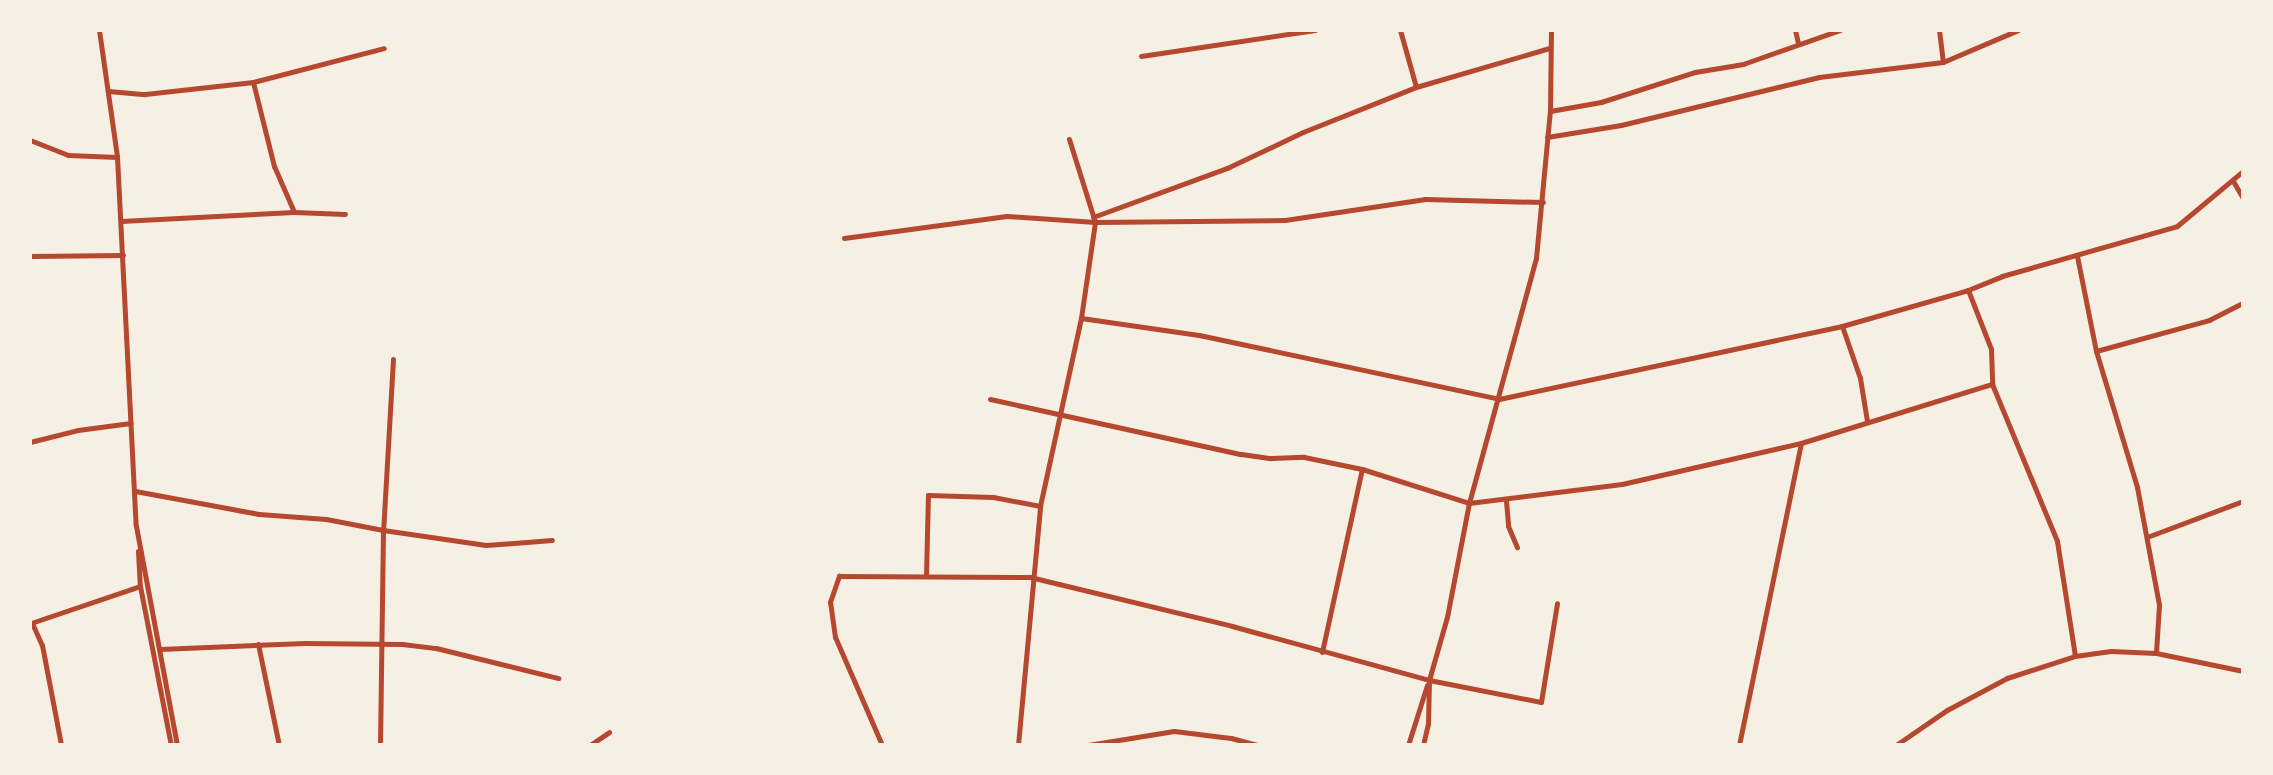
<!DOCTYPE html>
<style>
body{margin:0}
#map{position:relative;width:2273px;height:775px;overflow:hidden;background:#f6efe4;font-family:Figtree,sans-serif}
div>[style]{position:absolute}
.minor>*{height:5px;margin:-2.5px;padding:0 2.5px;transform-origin:2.5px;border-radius:2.5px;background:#b5482f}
span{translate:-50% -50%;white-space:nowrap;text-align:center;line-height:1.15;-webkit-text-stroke:6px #f6efe4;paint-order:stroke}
.frame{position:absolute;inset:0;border:32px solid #f6efe4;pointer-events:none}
</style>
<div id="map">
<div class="minor">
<i style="left:99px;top:30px;width:128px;rotate:81.9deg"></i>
<i style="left:117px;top:157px;width:369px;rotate:87.1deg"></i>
<i style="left:136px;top:526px;width:223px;rotate:79.4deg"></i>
<i style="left:1400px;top:30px;width:59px;rotate:74.3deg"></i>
<i style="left:1795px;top:30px;width:13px;rotate:77deg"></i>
<i style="left:1939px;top:30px;width:32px;rotate:83deg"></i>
<i style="left:1141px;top:56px;width:176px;rotate:-8.5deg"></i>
<i style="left:253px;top:82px;width:87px;rotate:76deg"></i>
<i style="left:274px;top:166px;width:50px;rotate:66.5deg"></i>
<i style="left:108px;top:91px;width:37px;rotate:5deg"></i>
<i style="left:145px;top:94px;width:109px;rotate:-6.3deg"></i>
<i style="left:253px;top:82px;width:135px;rotate:-14.5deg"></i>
<i style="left:1550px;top:111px;width:52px;rotate:-10deg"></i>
<i style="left:1601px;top:102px;width:99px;rotate:-17.7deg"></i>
<i style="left:1695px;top:72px;width:49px;rotate:-9.5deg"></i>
<i style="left:1743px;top:64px;width:103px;rotate:-19.3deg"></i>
<i style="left:1547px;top:137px;width:75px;rotate:-9.2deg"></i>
<i style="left:1621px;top:125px;width:204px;rotate:-13.6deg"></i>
<i style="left:1819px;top:77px;width:125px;rotate:-6.9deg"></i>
<i style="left:1943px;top:62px;width:82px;rotate:-23.1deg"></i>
<i style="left:30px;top:140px;width:41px;rotate:21.5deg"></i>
<i style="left:68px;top:155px;width:49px;rotate:2.3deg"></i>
<i style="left:2233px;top:181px;width:20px;rotate:60deg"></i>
<i style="left:1093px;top:217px;width:143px;rotate:-20.1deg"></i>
<i style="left:1227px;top:168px;width:84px;rotate:-25.3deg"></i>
<i style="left:1303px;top:132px;width:122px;rotate:-21.7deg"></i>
<i style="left:1416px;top:87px;width:139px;rotate:-16.3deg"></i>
<i style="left:121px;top:221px;width:173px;rotate:-3deg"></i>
<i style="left:294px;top:212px;width:51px;rotate:2.2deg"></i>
<i style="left:844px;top:238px;width:164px;rotate:-7.7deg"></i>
<i style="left:1007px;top:216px;width:88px;rotate:3.9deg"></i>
<i style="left:1095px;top:222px;width:190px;rotate:-0.6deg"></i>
<i style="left:1285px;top:220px;width:142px;rotate:-8.5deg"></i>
<i style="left:1425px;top:199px;width:118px;rotate:1.5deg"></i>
<i style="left:30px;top:256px;width:93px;rotate:-0.6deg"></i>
<i style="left:2077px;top:256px;width:97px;rotate:78.7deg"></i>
<i style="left:2096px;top:351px;width:142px;rotate:73.2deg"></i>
<i style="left:2137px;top:487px;width:120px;rotate:79.4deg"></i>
<i style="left:2159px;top:605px;width:48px;rotate:93.6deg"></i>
<i style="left:1968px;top:290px;width:63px;rotate:68.7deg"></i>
<i style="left:1991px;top:349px;width:35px;rotate:88deg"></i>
<i style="left:1992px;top:384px;width:170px;rotate:67.5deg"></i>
<i style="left:2057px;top:541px;width:116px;rotate:81.1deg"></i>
<i style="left:1081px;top:318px;width:119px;rotate:8.2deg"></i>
<i style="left:1199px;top:335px;width:307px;rotate:12deg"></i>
<i style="left:1499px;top:399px;width:351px;rotate:-12deg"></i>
<i style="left:1842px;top:326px;width:131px;rotate:-15.9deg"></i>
<i style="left:1968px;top:290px;width:37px;rotate:-22deg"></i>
<i style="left:2002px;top:276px;width:182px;rotate:-15.9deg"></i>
<i style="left:2177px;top:226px;width:86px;rotate:-39.8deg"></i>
<i style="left:1842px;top:326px;width:55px;rotate:70.9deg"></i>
<i style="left:1860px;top:378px;width:44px;rotate:80.8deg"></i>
<i style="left:2096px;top:351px;width:117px;rotate:-15.3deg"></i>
<i style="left:2209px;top:320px;width:38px;rotate:-27deg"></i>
<i style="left:393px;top:359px;width:171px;rotate:93.3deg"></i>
<i style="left:383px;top:530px;width:104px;rotate:8.3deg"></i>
<i style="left:486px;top:545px;width:66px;rotate:-4.3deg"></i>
<i style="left:990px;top:399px;width:257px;rotate:12.4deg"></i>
<i style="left:1241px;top:454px;width:30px;rotate:8deg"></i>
<i style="left:1271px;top:458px;width:33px;rotate:-2deg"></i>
<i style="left:1304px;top:457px;width:59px;rotate:11.7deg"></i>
<i style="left:1362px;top:469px;width:112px;rotate:17.6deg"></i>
<i style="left:1469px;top:503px;width:154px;rotate:-7.1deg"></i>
<i style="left:1622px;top:484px;width:184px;rotate:-12.9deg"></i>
<i style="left:1801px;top:443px;width:200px;rotate:-17.2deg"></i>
<i style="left:30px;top:442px;width:49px;rotate:-14deg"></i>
<i style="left:78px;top:430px;width:53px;rotate:-7.5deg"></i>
<i style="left:135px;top:491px;width:126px;rotate:10.5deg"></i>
<i style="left:259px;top:514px;width:67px;rotate:4.3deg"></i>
<i style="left:326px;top:519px;width:58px;rotate:10.9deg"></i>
<i style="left:383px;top:530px;width:215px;rotate:90.8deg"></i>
<i style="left:1506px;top:501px;width:25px;rotate:85deg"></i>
<i style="left:1508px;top:526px;width:23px;rotate:67deg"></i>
<i style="left:2147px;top:537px;width:103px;rotate:-20.6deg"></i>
<i style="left:138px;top:551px;width:35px;rotate:87deg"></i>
<i style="left:140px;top:586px;width:162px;rotate:79deg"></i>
<i style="left:926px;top:575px;width:80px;rotate:-88.6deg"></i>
<i style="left:928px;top:495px;width:65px;rotate:1.8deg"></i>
<i style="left:993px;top:497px;width:48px;rotate:10.8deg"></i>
<i style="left:31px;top:623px;width:115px;rotate:-18.7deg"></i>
<i style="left:32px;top:623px;width:24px;rotate:66deg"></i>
<i style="left:42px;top:645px;width:102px;rotate:79.2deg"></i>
<i style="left:258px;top:644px;width:103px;rotate:78.3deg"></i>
<i style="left:160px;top:649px;width:145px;rotate:-2.4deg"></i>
<i style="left:305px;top:643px;width:97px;rotate:0.6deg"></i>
<i style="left:402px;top:644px;width:34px;rotate:7deg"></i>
<i style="left:436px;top:648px;width:126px;rotate:13.8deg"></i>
<i style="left:1322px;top:652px;width:187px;rotate:-77.7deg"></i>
<i style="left:590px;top:745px;width:23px;rotate:-34deg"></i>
<i style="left:882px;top:745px;width:118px;rotate:-113.5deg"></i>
<i style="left:835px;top:637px;width:35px;rotate:-98deg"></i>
<i style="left:830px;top:602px;width:28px;rotate:-71deg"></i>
<i style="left:839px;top:576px;width:191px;rotate:0.3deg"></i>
<i style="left:1030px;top:577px;width:208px;rotate:13.6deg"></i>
<i style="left:1232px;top:626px;width:204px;rotate:15.3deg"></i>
<i style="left:1429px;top:680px;width:114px;rotate:11.1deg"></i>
<i style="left:1541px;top:702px;width:100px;rotate:-80.8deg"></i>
<i style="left:1018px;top:745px;width:240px;rotate:-84.7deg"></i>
<i style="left:1040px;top:506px;width:192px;rotate:-77.7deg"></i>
<i style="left:1081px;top:318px;width:97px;rotate:-81.7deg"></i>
<i style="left:1095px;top:222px;width:87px;rotate:-107.4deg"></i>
<i style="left:1088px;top:745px;width:87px;rotate:-9.2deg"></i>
<i style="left:1174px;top:731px;width:57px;rotate:7deg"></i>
<i style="left:1231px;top:738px;width:27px;rotate:15deg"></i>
<i style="left:1408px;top:745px;width:63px;rotate:-72.4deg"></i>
<i style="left:1423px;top:745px;width:22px;rotate:-77deg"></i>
<i style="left:1428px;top:724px;width:44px;rotate:-88.7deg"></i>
<i style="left:1429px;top:680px;width:66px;rotate:-74.1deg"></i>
<i style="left:1447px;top:617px;width:116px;rotate:-79.1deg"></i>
<i style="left:1469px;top:503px;width:254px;rotate:-74.7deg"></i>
<i style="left:1536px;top:258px;width:148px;rotate:-84.6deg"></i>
<i style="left:1550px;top:111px;width:81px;rotate:-89.3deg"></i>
<i style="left:1739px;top:745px;width:308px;rotate:-78.4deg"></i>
<i style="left:1896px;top:745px;width:62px;rotate:-34.5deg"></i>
<i style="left:1947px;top:710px;width:68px;rotate:-28.1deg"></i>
<i style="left:2007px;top:678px;width:71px;rotate:-17.9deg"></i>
<i style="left:2075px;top:656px;width:36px;rotate:-8deg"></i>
<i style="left:2111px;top:651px;width:45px;rotate:2.5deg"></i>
<i style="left:2156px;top:653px;width:89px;rotate:11.7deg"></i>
</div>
<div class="frame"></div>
</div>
